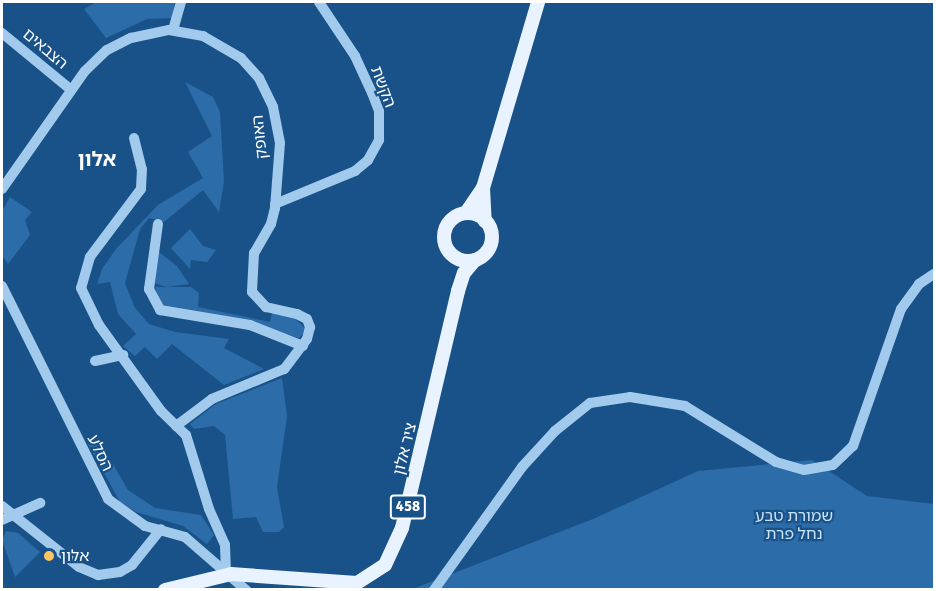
<!DOCTYPE html>
<meta charset="utf-8">
<style>
body{margin:0}
#map{position:relative;width:936px;height:591px;overflow:hidden;background:#195289;font-family:Signika,"Noto Sans Hebrew",sans-serif}
div>[style]{position:absolute}
.green>*{inset:0;background:#2c6ca8}
.minor>*{height:10px;margin:-5px;padding:0 5px;transform-origin:5px;border-radius:5px;background:#a2caed}
.major>*{height:14px;margin:-7px;padding:0 7px;transform-origin:7px;border-radius:7px;background:#e8f3ff}
.major>.ring{margin:-7px;padding:0;box-sizing:content-box;background:none;border:14px solid #e8f3ff;border-radius:50%}
.dots>*{width:16px;height:16px;translate:-50% -50%;box-sizing:border-box;border:3px solid #195289;border-radius:50%}
span{translate:-50% -50%;white-space:nowrap;text-align:center;line-height:1.15;-webkit-text-stroke:4.5px #195289;paint-order:stroke}
.shield-label span{padding:2px 4px;background:#195289;border:2px solid;border-radius:4px;-webkit-text-stroke-width:0}
.shield-label{font-size:15px;color:#fff;font-weight:700}
.street-label{font-size:16px;color:#fff}
.park-label{font-size:16px;color:#c8e2fa}
.poi-label{font-size:16px;color:#fff}
.left{translate:0 -50%;text-align:left}
.quarter-label{font-size:20px;color:#fff;font-weight:700}
.frame{position:absolute;inset:0;border:3px solid #fff;pointer-events:none}
</style>
<div id="map">
<div class="green">
<i style="clip-path:polygon(97px 2px,175px 2px,172px 18px,147px 19px,106px 38px,84px 9px)"></i>
<i style="clip-path:polygon(185px 82px,213px 97px,220px 112px,224px 182px,219px 212px,203px 190px,164px 222px,149px 218px,140px 229px,125px 283px,135px 308px,149px 324px,175px 332px,229px 339px,224px 348px,264px 369px,224px 385px,172px 344px,157px 359px,145px 347px,135px 356px,123px 346px,136px 334px,118px 314px,110px 282px,97px 284px,102px 269px,116px 249px,158px 205px,203px 178px,188px 152px,212px 136px)"></i>
<i style="clip-path:polygon(10px 197px,32px 212px,25px 220px,30px 235px,8px 264px,2px 255px,2px 211px)"></i>
<i style="clip-path:polygon(190px 229px,203px 246px,216px 250px,207px 262px,191px 260px,190px 269px,171px 248px)"></i>
<i style="clip-path:polygon(159px 252px,177px 266px,189px 284px,167px 287px,154px 283px)"></i>
<i style="clip-path:polygon(155px 287px,191px 287px,199px 293px,198px 307px,270px 322px,272px 313px,294px 318px,305px 328px,304px 333px,299px 338px,240px 319px,181px 313px,161px 304px)"></i>
<i style="clip-path:polygon(282px 378px,287px 416px,277px 487px,284px 527px,279px 532px,263px 532px,256px 517px,233px 519px,225px 435px,214px 426px,194px 429px,190px 424px,216px 404px)"></i>
<i style="clip-path:polygon(98px 438px,128px 490px,155px 508px,201px 515px,214px 535px,207px 544px,183px 526px,136px 512px,120px 502px,88px 444px)"></i>
<i style="clip-path:polygon(812px 460px,867px 496px,934px 504px,934px 589px,410px 590px,593px 519px,698px 471px)"></i>
<i style="clip-path:polygon(6px 531px,18px 533px,40px 552px,15px 577px,2px 540px)"></i>
</div>
<div class="minor">
<i style="left:173px;top:30px;width:29px;rotate:-74deg"></i>
<i style="left:2px;top:33px;width:88px;rotate:39.5deg"></i>
<i style="left:134px;top:138px;width:32px;rotate:76deg"></i>
<i style="left:142px;top:169px;width:20px;rotate:93deg"></i>
<i style="left:141px;top:189px;width:85px;rotate:126.9deg"></i>
<i style="left:90px;top:257px;width:32px;rotate:106deg"></i>
<i style="left:81px;top:288px;width:41px;rotate:64.1deg"></i>
<i style="left:99px;top:325px;width:106px;rotate:54.2deg"></i>
<i style="left:161px;top:411px;width:35px;rotate:44deg"></i>
<i style="left:186px;top:435px;width:77px;rotate:72.7deg"></i>
<i style="left:209px;top:509px;width:39px;rotate:66deg"></i>
<i style="left:225px;top:545px;width:25px;rotate:88deg"></i>
<i style="left:2px;top:189px;width:144px;rotate:-54.9deg"></i>
<i style="left:85px;top:71px;width:30px;rotate:-44deg"></i>
<i style="left:107px;top:50px;width:27px;rotate:-27deg"></i>
<i style="left:131px;top:38px;width:39px;rotate:-12deg"></i>
<i style="left:169px;top:30px;width:35px;rotate:10deg"></i>
<i style="left:203px;top:36px;width:44px;rotate:30.1deg"></i>
<i style="left:241px;top:58px;width:27px;rotate:48deg"></i>
<i style="left:259px;top:78px;width:32px;rotate:64deg"></i>
<i style="left:273px;top:107px;width:37px;rotate:79deg"></i>
<i style="left:280px;top:143px;width:65px;rotate:94.4deg"></i>
<i style="left:275px;top:208px;width:16px;rotate:104deg"></i>
<i style="left:271px;top:224px;width:34px;rotate:120deg"></i>
<i style="left:254px;top:253px;width:39px;rotate:93deg"></i>
<i style="left:252px;top:292px;width:21px;rotate:47deg"></i>
<i style="left:266px;top:307px;width:32px;rotate:13deg"></i>
<i style="left:297px;top:314px;width:11px;rotate:27deg"></i>
<i style="left:307px;top:319px;width:9px;rotate:69deg"></i>
<i style="left:310px;top:327px;width:12px;rotate:104deg"></i>
<i style="left:307px;top:339px;width:38px;rotate:127deg"></i>
<i style="left:284px;top:369px;width:78px;rotate:157.4deg"></i>
<i style="left:212px;top:399px;width:45px;rotate:143.1deg"></i>
<i style="left:275px;top:204px;width:87px;rotate:-22.4deg"></i>
<i style="left:355px;top:171px;width:17px;rotate:-40deg"></i>
<i style="left:368px;top:160px;width:23px;rotate:-61deg"></i>
<i style="left:379px;top:140px;width:29px;rotate:-90deg"></i>
<i style="left:379px;top:111px;width:19px;rotate:-111deg"></i>
<i style="left:372px;top:93px;width:41px;rotate:-114.7deg"></i>
<i style="left:355px;top:56px;width:65px;rotate:-123.7deg"></i>
<i style="left:158px;top:224px;width:66px;rotate:97.9deg"></i>
<i style="left:149px;top:289px;width:24px;rotate:62deg"></i>
<i style="left:160px;top:310px;width:91px;rotate:9.5deg"></i>
<i style="left:250px;top:325px;width:57px;rotate:21.6deg"></i>
<i style="left:2px;top:286px;width:238px;rotate:63.5deg"></i>
<i style="left:108px;top:499px;width:46px;rotate:36.1deg"></i>
<i style="left:145px;top:526px;width:41px;rotate:15.4deg"></i>
<i style="left:185px;top:537px;width:81px;rotate:41deg"></i>
<i style="left:95px;top:361px;width:29px;rotate:-12deg"></i>
<i style="left:2px;top:506px;width:98px;rotate:38.4deg"></i>
<i style="left:79px;top:567px;width:21px;rotate:23deg"></i>
<i style="left:98px;top:575px;width:22px;rotate:-8deg"></i>
<i style="left:120px;top:572px;width:14px;rotate:-30deg"></i>
<i style="left:132px;top:565px;width:46px;rotate:-51.1deg"></i>
<i style="left:2px;top:520px;width:42px;rotate:-24.1deg"></i>
<i style="left:434px;top:590px;width:151px;rotate:-54.4deg"></i>
<i style="left:522px;top:467px;width:49px;rotate:-47.5deg"></i>
<i style="left:555px;top:431px;width:45px;rotate:-38.7deg"></i>
<i style="left:590px;top:403px;width:40px;rotate:-8.5deg"></i>
<i style="left:630px;top:397px;width:56px;rotate:9.3deg"></i>
<i style="left:685px;top:406px;width:107px;rotate:31.6deg"></i>
<i style="left:776px;top:462px;width:29px;rotate:16deg"></i>
<i style="left:804px;top:470px;width:29px;rotate:-10deg"></i>
<i style="left:833px;top:465px;width:28px;rotate:-44deg"></i>
<i style="left:853px;top:446px;width:145px;rotate:-70.7deg"></i>
<i style="left:901px;top:309px;width:31px;rotate:-54deg"></i>
<i style="left:919px;top:284px;width:18px;rotate:-34deg"></i>
</div>
<div class="major">
<i style="left:483px;top:188px;width:194px;rotate:-73.5deg"></i>
<i class="ring" style="left:444px;top:213px;width:34px;height:34px"></i>
<i style="left:466px;top:213px;width:30px;rotate:-56deg"></i>
<i style="left:483px;top:188px;width:33px;rotate:87deg"></i>
<i style="left:165px;top:590px;width:68px;rotate:-13.6deg"></i>
<i style="left:231px;top:574px;width:126px;rotate:4.1deg"></i>
<i style="left:357px;top:583px;width:33px;rotate:-33deg"></i>
<i style="left:385px;top:565px;width:41px;rotate:-65.3deg"></i>
<i style="left:402px;top:528px;width:244px;rotate:-76.7deg"></i>
<i style="left:458px;top:291px;width:19px;rotate:-72deg"></i>
<i style="left:464px;top:273px;width:17px;rotate:-50deg"></i>
</div>
<div class="dots">
<i style="left:49px;top:556px;background:#ffc55e"></i>
</div>
<div class="shield-label">
<span style="left:408px;top:507px">458</span>
</div>
<div class="street-label">
<span style="left:45px;top:49px;rotate:40deg">הצבאים</span>
<span style="left:383px;top:87px;rotate:69deg">הקשת</span>
<span style="left:260px;top:137px;rotate:-96deg">האופק</span>
<span style="left:405px;top:449px;rotate:-76deg">ציר אלון</span>
<span style="left:100px;top:453px;rotate:65deg">הסלע</span>
</div>
<div class="park-label">
<span style="left:794px;top:525px">שמורת טבע<br>נחל פרת</span>
</div>
<div class="poi-label">
<span class="left" style="left:61px;top:556px">אלון</span>
</div>
<div class="quarter-label">
<span style="left:97px;top:159px">אלון</span>
</div>
<div class="frame"></div>
</div>
